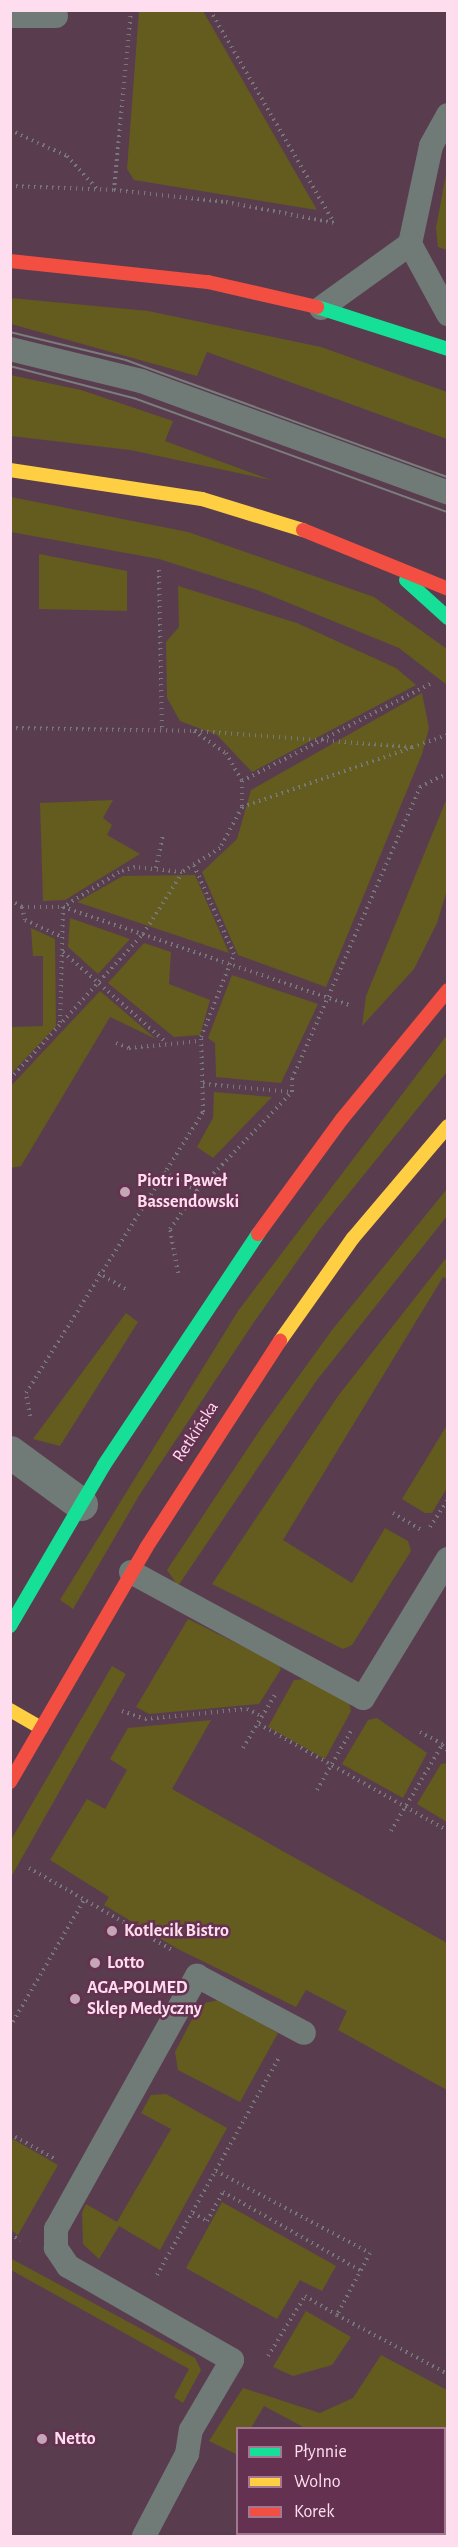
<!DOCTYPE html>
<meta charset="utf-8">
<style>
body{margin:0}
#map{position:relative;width:458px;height:2547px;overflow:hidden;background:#593d4e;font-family:"Alegreya Sans",sans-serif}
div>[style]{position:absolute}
.green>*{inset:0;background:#645b1f}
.path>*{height:4px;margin-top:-2px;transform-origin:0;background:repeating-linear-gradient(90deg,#777879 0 1.5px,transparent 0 6px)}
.lane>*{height:24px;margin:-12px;padding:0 12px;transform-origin:12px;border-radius:12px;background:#707a76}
.street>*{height:33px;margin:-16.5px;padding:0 16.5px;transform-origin:16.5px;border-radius:16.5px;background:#707a76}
.fast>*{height:14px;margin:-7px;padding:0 7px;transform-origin:7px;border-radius:7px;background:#16e098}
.slow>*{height:14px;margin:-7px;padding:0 7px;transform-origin:7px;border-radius:7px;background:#ffcf43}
.jam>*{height:14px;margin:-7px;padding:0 7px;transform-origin:7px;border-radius:7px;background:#f24e42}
.tram>*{height:1.5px;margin:-0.75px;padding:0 0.75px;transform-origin:0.75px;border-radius:0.75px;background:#7a7d7d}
.dots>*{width:16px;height:16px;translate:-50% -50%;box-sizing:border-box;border:3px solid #643250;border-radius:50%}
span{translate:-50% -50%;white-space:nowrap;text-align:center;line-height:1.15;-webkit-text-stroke:5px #643250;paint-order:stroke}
.poi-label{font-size:18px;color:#fedeee;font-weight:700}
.left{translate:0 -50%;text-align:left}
.street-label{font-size:18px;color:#fedeee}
.frame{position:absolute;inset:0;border:12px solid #fedeee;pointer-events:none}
.legend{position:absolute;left:236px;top:2427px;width:210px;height:108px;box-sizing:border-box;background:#643250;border:2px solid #a2778f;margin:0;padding:8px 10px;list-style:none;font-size:18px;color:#fedeee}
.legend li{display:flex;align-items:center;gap:12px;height:30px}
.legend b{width:30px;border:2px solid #a2778f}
</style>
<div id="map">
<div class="green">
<i style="clip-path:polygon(139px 11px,203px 11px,317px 210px,134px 180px,127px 169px)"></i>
<i style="clip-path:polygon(447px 169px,447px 250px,438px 247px,436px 228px)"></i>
<i style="clip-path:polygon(11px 298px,148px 311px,321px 347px,447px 392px,447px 439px,207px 352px,197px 376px,11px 324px)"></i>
<i style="clip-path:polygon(10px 375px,81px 390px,173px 421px,165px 441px,271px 480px,130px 450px,11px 436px)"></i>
<i style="clip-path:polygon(11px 497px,188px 532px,374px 597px,447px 649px,447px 685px,399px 648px,257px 590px,159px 559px,11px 532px)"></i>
<i style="clip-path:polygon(39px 554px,127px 571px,127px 611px,39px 609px)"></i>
<i style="clip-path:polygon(178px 586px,297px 623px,396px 668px,416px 685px,252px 772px,217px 735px,180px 721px,167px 698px,166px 642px,179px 627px)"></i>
<i style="clip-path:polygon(422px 693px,429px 728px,422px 754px,326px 987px,238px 955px,202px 872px,237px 839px,251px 790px)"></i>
<i style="clip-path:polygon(447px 798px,447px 890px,437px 923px,414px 969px,362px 1026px,366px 996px)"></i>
<i style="clip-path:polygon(113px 800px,103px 818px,112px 825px,107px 835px,140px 854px,65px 900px,43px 901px,40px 803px)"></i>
<i style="clip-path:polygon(195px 875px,229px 953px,77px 902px,123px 876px)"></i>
<i style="clip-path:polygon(70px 918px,130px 939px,98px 974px,68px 947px)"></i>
<i style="clip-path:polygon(31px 928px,55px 939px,56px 1026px,11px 1074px,11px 1027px,43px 1026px,43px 956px,33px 956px)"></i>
<i style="clip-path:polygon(144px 943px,171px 952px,169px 984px,210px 1000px,200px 1035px,174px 1037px,108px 983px)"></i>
<i style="clip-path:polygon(232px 975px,318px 1004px,281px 1083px,216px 1077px,215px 1043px,208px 1038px)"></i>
<i style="clip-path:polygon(100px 991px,156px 1039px,110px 1017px,21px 1166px,11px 1168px,11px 1086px)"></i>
<i style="clip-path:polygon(447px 1035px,447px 1072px,320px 1229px,254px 1322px,140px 1494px,73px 1609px,60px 1600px,238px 1311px)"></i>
<i style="clip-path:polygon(214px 1092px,272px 1097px,213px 1158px,197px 1147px,213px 1118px)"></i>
<i style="clip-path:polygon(447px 1189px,447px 1216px,317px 1380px,178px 1586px,167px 1570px,262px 1427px,332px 1330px)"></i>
<i style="clip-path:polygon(447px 1257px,447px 1279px,443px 1277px,283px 1540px,352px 1583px,385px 1528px,408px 1541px,411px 1551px,352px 1645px,343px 1649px,212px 1584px,338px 1396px)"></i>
<i style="clip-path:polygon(126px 1313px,138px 1322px,60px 1446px,33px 1439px)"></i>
<i style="clip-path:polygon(447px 1425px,447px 1488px,432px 1513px,425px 1513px,402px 1499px)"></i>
<i style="clip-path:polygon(188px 1619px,278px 1664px,281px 1669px,259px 1704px,149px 1714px,136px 1707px)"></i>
<i style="clip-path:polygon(112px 1666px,126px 1674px,11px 1877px,11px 1840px)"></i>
<i style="clip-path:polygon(305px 1679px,349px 1703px,351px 1711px,325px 1759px,268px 1727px,294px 1680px)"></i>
<i style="clip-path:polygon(377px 1718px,427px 1753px,403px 1798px,342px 1764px,368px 1720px)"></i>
<i style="clip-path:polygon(211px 1720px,172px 1789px,447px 1943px,447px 2090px,338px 2030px,347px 2011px,306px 1990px,296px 2007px,178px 1949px,104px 1905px,109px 1897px,50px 1860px,87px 1799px,105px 1809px,127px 1770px,110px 1759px,128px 1728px)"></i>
<i style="clip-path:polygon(447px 1763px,448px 1763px,447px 1822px,417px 1804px,441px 1764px)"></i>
<i style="clip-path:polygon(219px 2000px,278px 2033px,240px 2102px,178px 2070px,175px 2052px,200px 2004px)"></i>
<i style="clip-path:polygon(166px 2094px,227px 2128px,160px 2250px,119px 2226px,99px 2259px,83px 2244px,82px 2213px,86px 2204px,117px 2222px,171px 2129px,141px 2113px,151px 2095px)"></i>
<i style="clip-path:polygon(11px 2138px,58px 2165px,18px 2235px,11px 2230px)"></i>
<i style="clip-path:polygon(222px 2202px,336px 2266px,322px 2291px,300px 2280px,277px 2319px,186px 2268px)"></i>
<i style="clip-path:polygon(10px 2258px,195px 2358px,201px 2370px,183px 2403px,174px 2397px,189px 2369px,11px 2270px)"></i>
<i style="clip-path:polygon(306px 2311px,351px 2337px,332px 2365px,293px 2376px,273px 2367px)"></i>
<i style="clip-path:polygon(381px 2355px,447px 2390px,445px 2508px,444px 2428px,305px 2428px,264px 2406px,251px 2428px,237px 2428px,236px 2454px,209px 2441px,243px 2388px,320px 2413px,353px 2398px)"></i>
</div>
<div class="path">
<i style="left:131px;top:10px;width:181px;rotate:95.4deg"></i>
<i style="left:114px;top:190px;width:113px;rotate:6.1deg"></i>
<i style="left:226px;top:202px;width:111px;rotate:10.9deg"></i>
<i style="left:210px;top:10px;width:246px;rotate:59.8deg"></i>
<i style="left:10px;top:130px;width:63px;rotate:24.5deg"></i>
<i style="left:67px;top:156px;width:45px;rotate:47.7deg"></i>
<i style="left:10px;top:186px;width:104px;rotate:2.2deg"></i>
<i style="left:159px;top:570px;width:159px;rotate:88.9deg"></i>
<i style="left:10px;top:728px;width:184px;rotate:0.9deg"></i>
<i style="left:194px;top:731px;width:39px;rotate:35deg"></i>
<i style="left:226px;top:753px;width:32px;rotate:60deg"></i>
<i style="left:242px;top:781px;width:26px;rotate:90deg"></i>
<i style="left:242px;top:807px;width:47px;rotate:118.2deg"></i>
<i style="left:220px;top:848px;width:45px;rotate:147.7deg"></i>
<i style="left:182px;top:872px;width:47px;rotate:-173.9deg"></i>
<i style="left:135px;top:867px;width:17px;rotate:163deg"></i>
<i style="left:119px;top:872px;width:66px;rotate:148deg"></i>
<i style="left:63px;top:907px;width:117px;rotate:91.5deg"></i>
<i style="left:195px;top:731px;width:221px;rotate:4.2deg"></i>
<i style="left:242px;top:781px;width:212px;rotate:-27.3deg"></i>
<i style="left:242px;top:807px;width:218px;rotate:-19.3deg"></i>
<i style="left:156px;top:868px;width:33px;rotate:-78deg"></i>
<i style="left:10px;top:900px;width:14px;rotate:30deg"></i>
<i style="left:22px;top:907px;width:41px"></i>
<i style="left:63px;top:907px;width:303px;rotate:18.9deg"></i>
<i style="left:22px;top:907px;width:13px;rotate:77deg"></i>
<i style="left:25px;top:920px;width:41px;rotate:24.7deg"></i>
<i style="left:63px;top:952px;width:138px;rotate:41.2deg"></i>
<i style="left:116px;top:1043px;width:14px;rotate:21deg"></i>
<i style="left:129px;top:1048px;width:72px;rotate:-5.6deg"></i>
<i style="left:10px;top:1079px;width:197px;rotate:-47.5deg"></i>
<i style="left:143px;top:934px;width:72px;rotate:-57.4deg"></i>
<i style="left:203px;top:1084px;width:89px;rotate:5.1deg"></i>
<i style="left:164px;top:1172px;width:38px;rotate:30deg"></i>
<i style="left:98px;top:1273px;width:34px;rotate:30deg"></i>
<i style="left:178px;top:1273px;width:45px;rotate:-100.3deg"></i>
<i style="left:170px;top:1229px;width:47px;rotate:-54.6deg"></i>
<i style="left:197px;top:1191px;width:137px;rotate:-46.2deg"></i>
<i style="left:292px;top:1092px;width:13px;rotate:-90deg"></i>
<i style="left:292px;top:1079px;width:319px;rotate:-66.3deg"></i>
<i style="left:420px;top:787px;width:31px;rotate:-27deg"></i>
<i style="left:30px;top:1416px;width:23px;rotate:-100deg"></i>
<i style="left:26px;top:1393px;width:332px;rotate:-57.8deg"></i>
<i style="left:203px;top:1112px;width:75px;rotate:-91.5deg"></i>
<i style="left:201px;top:1037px;width:89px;rotate:-68.3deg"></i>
<i style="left:234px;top:954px;width:97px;rotate:-114.4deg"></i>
<i style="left:393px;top:1513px;width:35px;rotate:31deg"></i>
<i style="left:430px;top:1527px;width:33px;rotate:-57deg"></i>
<i style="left:122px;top:1711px;width:24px;rotate:19deg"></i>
<i style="left:145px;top:1719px;width:102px;rotate:-5.6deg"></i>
<i style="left:247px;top:1709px;width:18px;rotate:27deg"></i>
<i style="left:259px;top:1724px;width:217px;rotate:29.5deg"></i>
<i style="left:420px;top:1732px;width:32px;rotate:28deg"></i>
<i style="left:243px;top:1748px;width:64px;rotate:-59deg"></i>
<i style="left:317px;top:1790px;width:68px;rotate:-60deg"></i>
<i style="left:391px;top:1831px;width:100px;rotate:-59.3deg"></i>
<i style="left:442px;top:1745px;width:8px;rotate:45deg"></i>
<i style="left:29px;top:1868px;width:165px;rotate:29.8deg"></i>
<i style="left:10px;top:2027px;width:147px;rotate:-59.8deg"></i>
<i style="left:10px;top:2134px;width:51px;rotate:29.1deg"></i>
<i style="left:216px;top:2171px;width:174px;rotate:28deg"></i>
<i style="left:370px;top:2253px;width:70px;rotate:118deg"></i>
<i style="left:337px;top:2315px;width:126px;rotate:28deg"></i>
<i style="left:193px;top:2213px;width:16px;rotate:30deg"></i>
<i style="left:207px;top:2221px;width:33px;rotate:-61deg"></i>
<i style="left:223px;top:2192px;width:158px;rotate:29.7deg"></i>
<i style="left:10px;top:2234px;width:12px;rotate:31deg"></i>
<i style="left:157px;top:2275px;width:248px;rotate:-60.7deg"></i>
<i style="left:268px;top:2356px;width:70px;rotate:-58.3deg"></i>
<i style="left:305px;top:2296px;width:37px;rotate:31deg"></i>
</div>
<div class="lane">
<i style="left:10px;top:16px;width:46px"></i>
<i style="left:448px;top:115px;width:35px;rotate:119deg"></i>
<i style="left:431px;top:146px;width:100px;rotate:102.1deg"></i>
<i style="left:410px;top:244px;width:80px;rotate:61.5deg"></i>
<i style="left:321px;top:308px;width:110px;rotate:-35.7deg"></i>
<i style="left:10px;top:349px;width:135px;rotate:13.7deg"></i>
<i style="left:141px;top:381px;width:327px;rotate:20deg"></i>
<i style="left:131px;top:1572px;width:264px;rotate:28.5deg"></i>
<i style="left:363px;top:1698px;width:163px;rotate:-58.6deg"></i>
<i style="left:144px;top:2536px;width:93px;rotate:-62.3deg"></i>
<i style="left:187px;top:2454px;width:24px;rotate:-81deg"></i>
<i style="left:191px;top:2430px;width:81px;rotate:-59.6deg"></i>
<i style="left:232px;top:2360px;width:189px;rotate:-150.2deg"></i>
<i style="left:68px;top:2266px;width:22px;rotate:-124deg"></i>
<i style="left:56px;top:2248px;width:19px;rotate:-90deg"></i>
<i style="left:56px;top:2229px;width:290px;rotate:-60.9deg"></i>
<i style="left:197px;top:1976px;width:121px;rotate:28deg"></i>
</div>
<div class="street">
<i style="left:10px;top:1452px;width:88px;rotate:36.2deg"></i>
</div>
<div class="fast">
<i style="left:317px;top:307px;width:138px;rotate:17.8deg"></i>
<i style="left:406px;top:580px;width:57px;rotate:42.1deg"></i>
<i style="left:10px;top:1626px;width:186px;rotate:-59.7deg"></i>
<i style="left:104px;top:1465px;width:278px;rotate:-56.3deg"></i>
</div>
<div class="slow">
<i style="left:10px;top:470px;width:194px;rotate:8.6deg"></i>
<i style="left:202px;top:499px;width:106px;rotate:17.1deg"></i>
<i style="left:280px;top:1341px;width:126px;rotate:-54.7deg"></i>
<i style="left:353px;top:1238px;width:147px;rotate:-49.7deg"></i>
<i style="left:10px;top:1710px;width:36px;rotate:30deg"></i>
</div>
<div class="jam">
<i style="left:10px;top:261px;width:199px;rotate:6.1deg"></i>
<i style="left:208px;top:282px;width:112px;rotate:12.9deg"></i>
<i style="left:303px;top:530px;width:157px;rotate:22.1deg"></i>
<i style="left:258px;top:1234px;width:142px;rotate:-53.9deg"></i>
<i style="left:342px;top:1119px;width:167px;rotate:-50.6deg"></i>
<i style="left:10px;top:1782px;width:271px;rotate:-59.8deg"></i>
<i style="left:146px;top:1548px;width:247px;rotate:-57.1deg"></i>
</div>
<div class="tram">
<i style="left:10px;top:332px;width:119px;rotate:13.6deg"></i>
<i style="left:126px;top:360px;width:343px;rotate:20deg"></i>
<i style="left:10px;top:366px;width:128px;rotate:14.5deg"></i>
<i style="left:134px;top:398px;width:334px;rotate:20deg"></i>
</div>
<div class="dots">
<i style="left:125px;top:1192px;background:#c4a6b6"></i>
<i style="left:112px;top:1931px;background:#c4a6b6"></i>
<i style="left:95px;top:1963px;background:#c4a6b6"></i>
<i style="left:75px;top:1999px;background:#c4a6b6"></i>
<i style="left:42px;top:2439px;background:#c4a6b6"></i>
</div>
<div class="poi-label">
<span class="left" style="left:137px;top:1192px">Piotr i Paweł<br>Bassendowski</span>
<span class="left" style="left:124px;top:1931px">Kotlecik Bistro</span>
<span class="left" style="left:107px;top:1963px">Lotto</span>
<span class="left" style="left:87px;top:1999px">AGA-POLMED<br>Sklep Medyczny</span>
<span class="left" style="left:54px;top:2439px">Netto</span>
</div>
<div class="street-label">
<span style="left:196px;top:1432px;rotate:-57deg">Retkińska</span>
</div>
<div class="frame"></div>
<ul class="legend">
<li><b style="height:8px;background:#16e098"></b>Płynnie</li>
<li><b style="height:8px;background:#ffcf43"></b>Wolno</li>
<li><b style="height:8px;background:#f24e42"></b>Korek</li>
</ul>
</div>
